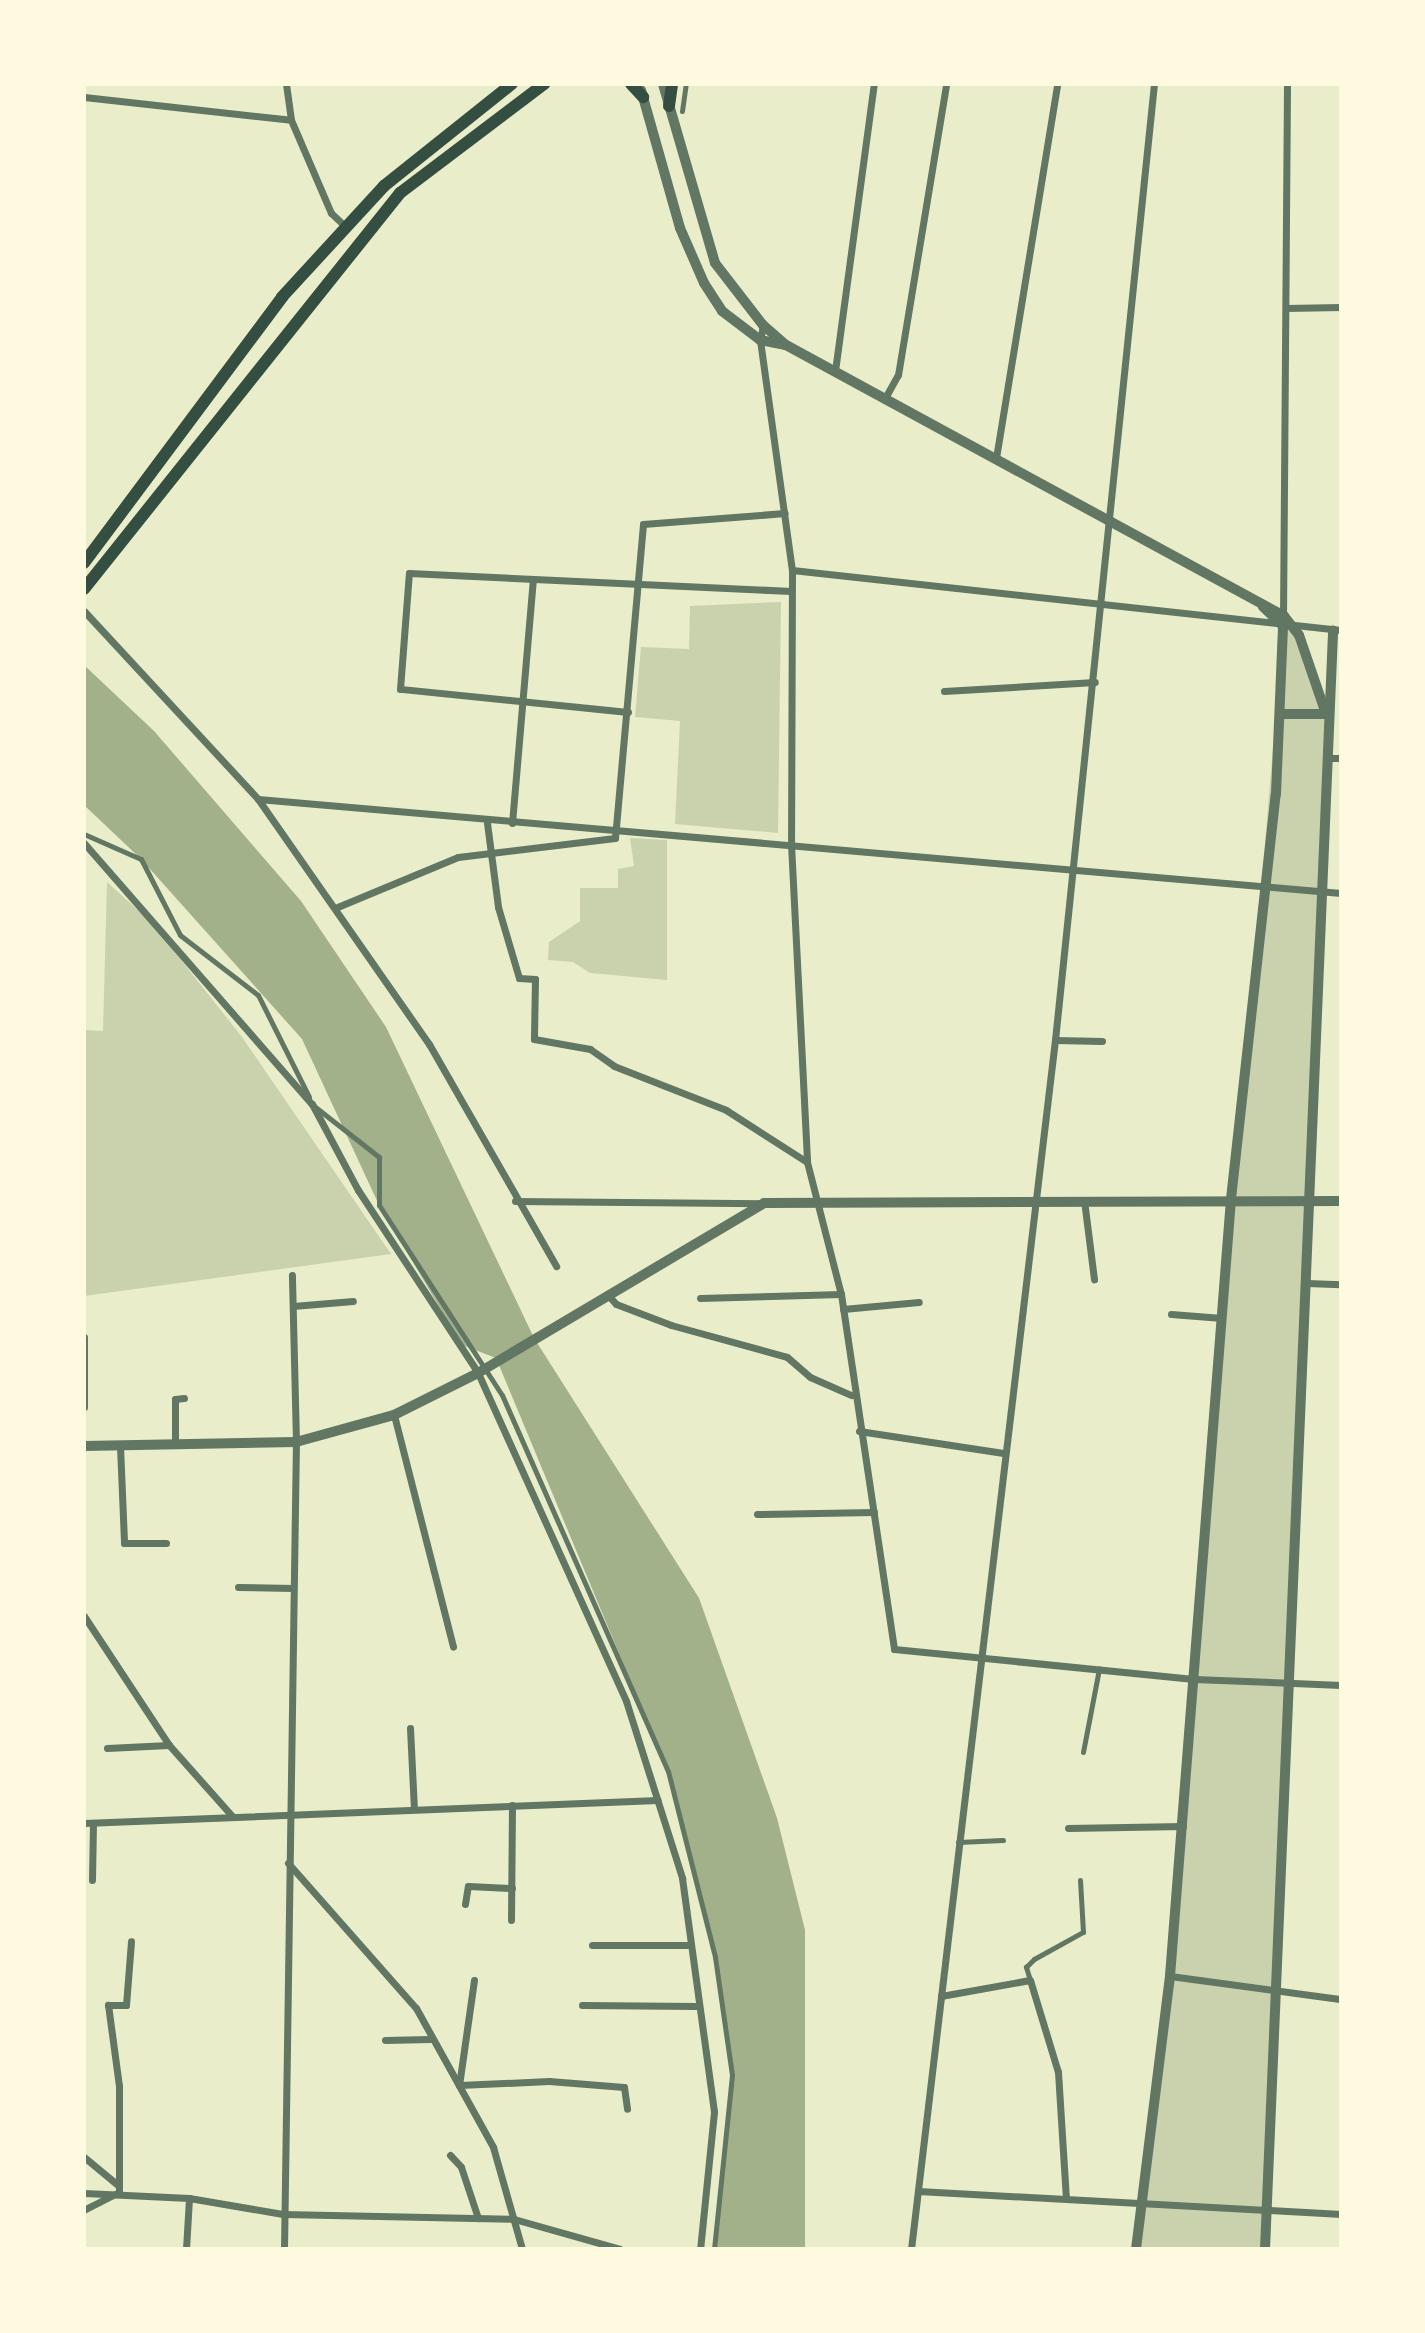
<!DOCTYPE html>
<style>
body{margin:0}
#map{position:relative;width:1425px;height:2333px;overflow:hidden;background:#e9edc9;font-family:"Work Sans",sans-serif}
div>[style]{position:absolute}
.green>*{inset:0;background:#cad2ad}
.water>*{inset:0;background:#a3b18a}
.pedestrian>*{height:5px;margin:-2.5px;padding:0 2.5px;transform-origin:2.5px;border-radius:2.5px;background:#617663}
.minor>*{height:7px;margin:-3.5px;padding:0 3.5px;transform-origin:3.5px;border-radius:3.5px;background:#617663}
.tertiary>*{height:10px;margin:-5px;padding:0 5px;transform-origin:5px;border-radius:5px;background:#617663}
.primary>*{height:12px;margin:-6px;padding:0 6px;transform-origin:6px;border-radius:6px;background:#344e41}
span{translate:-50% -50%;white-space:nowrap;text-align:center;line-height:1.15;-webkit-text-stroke:7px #fefae0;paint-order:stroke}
.frame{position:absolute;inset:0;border:86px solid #fefae0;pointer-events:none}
</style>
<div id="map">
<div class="green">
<i style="clip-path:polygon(781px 602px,778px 833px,675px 824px,680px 721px,635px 717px,641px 647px,689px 649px,690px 606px)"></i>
<i style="clip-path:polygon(1284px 616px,1301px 643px,1326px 714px,1265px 2249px,1136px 2249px,1170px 1976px)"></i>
<i style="clip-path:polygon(630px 838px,667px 840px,667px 980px,590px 973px,573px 962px,548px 960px,549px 942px,580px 921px,580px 888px,618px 888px,618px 869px,634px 866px)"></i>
<i style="clip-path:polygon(107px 882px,151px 922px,242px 1037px,391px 1254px,84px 1296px,84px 1030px,103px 1031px)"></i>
</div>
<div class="water">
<i style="clip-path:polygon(84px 665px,154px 731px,301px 901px,386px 1027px,534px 1338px,699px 1598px,777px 1818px,805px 1930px,805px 2249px,714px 2249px,732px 2075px,715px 1957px,668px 1771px,496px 1358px,462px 1345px,379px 1205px,302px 1039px,141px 859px,84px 805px)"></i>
</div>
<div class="pedestrian">
<i style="left:682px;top:111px;width:27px;rotate:-82deg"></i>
<i style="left:84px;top:834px;width:62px;rotate:23.7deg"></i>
<i style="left:141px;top:859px;width:85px;rotate:62.8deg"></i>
<i style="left:180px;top:935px;width:98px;rotate:37.6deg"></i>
<i style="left:258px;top:995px;width:114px;rotate:63.4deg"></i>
<i style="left:314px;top:1106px;width:83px;rotate:38.1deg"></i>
<i style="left:379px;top:1157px;width:48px;rotate:90deg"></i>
<i style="left:379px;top:1205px;width:226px;rotate:57.1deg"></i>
<i style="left:502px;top:1395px;width:411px;rotate:66.2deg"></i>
<i style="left:668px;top:1771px;width:192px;rotate:75.8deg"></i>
<i style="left:715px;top:1957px;width:119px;rotate:81.8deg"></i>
<i style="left:732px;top:2075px;width:175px;rotate:95.9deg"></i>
<i style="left:1083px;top:1752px;width:85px;rotate:-79.1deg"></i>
<i style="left:958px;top:1842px;width:45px;rotate:-2.5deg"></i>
<i style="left:1030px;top:1980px;width:14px;rotate:-107deg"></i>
<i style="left:1026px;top:1967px;width:11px;rotate:-45deg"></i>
<i style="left:1034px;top:1959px;width:56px;rotate:-28.9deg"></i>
<i style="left:1083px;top:1932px;width:52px;rotate:-93.3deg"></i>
</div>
<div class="minor">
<i style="left:286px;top:84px;width:36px;rotate:82deg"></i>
<i style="left:84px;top:97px;width:208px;rotate:6.3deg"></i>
<i style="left:291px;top:120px;width:101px;rotate:66.7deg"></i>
<i style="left:331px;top:213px;width:19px;rotate:43deg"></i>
<i style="left:1286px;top:308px;width:55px;rotate:-1deg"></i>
<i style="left:763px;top:325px;width:15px;rotate:101deg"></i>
<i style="left:760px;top:340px;width:232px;rotate:82.1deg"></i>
<i style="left:792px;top:570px;width:274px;rotate:90.2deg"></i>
<i style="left:791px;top:844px;width:318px;rotate:87.1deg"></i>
<i style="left:807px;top:1162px;width:136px;rotate:75.6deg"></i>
<i style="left:841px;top:1294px;width:359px;rotate:81.5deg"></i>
<i style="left:894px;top:1649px;width:301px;rotate:5.7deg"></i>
<i style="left:1194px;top:1679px;width:147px;rotate:2.3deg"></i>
<i style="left:835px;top:371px;width:290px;rotate:-82.3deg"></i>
<i style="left:885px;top:398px;width:26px;rotate:-61deg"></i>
<i style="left:898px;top:375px;width:295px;rotate:-80.6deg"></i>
<i style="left:996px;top:458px;width:379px;rotate:-80.7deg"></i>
<i style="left:792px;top:570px;width:552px;rotate:6.24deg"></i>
<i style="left:84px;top:611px;width:256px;rotate:47.2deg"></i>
<i style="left:258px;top:799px;width:1087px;rotate:4.96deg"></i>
<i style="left:1283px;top:619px;width:535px;rotate:-89.57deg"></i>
<i style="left:944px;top:691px;width:151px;rotate:-3.4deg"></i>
<i style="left:628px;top:712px;width:229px;rotate:-174.2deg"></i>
<i style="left:400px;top:689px;width:116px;rotate:-85.6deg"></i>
<i style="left:409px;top:573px;width:383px;rotate:2.7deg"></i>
<i style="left:1326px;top:758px;width:15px"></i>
<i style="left:258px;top:799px;width:299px;rotate:55.1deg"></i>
<i style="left:429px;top:1044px;width:256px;rotate:60.2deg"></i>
<i style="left:487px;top:823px;width:85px;rotate:82.5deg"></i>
<i style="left:498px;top:907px;width:74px;rotate:73.5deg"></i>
<i style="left:519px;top:978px;width:16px;rotate:4deg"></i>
<i style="left:535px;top:979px;width:60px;rotate:91deg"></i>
<i style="left:534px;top:1039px;width:57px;rotate:10.1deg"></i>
<i style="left:590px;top:1049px;width:29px;rotate:35deg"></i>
<i style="left:614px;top:1066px;width:120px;rotate:21.4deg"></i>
<i style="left:726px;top:1110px;width:96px;rotate:32.7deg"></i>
<i style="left:512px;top:823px;width:244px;rotate:-85.1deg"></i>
<i style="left:84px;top:843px;width:347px;rotate:48.9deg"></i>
<i style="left:312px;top:1104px;width:98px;rotate:61.9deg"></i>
<i style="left:358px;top:1190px;width:219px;rotate:56.7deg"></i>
<i style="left:478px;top:1373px;width:360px;rotate:65.7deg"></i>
<i style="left:626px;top:1701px;width:186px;rotate:72.4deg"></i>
<i style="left:682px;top:1878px;width:236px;rotate:82.2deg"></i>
<i style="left:714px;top:2112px;width:138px;rotate:95.8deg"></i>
<i style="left:335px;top:908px;width:133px;rotate:-22.5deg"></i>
<i style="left:458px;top:857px;width:158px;rotate:-6.9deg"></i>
<i style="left:615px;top:838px;width:315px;rotate:-84.9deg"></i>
<i style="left:643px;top:524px;width:142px;rotate:-4.4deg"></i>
<i style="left:1055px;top:1040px;width:47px;rotate:1.2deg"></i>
<i style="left:1084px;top:1200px;width:80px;rotate:82.8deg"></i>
<i style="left:515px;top:1201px;width:248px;rotate:0.5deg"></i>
<i style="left:1306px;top:1283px;width:35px;rotate:2deg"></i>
<i style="left:607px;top:1294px;width:13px;rotate:48deg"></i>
<i style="left:616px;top:1304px;width:59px;rotate:20.9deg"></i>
<i style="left:671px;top:1325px;width:120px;rotate:15.4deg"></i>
<i style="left:787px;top:1357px;width:30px;rotate:41deg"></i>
<i style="left:810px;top:1377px;width:45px;rotate:23.7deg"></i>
<i style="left:700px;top:1298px;width:141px;rotate:-1.6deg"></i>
<i style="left:293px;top:1306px;width:60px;rotate:-4.8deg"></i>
<i style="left:843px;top:1309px;width:76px;rotate:-5.3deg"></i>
<i style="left:1171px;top:1314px;width:51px;rotate:4.5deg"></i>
<i style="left:84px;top:1337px;width:70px;rotate:90deg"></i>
<i style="left:394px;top:1415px;width:239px;rotate:75.7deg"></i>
<i style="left:859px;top:1431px;width:146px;rotate:8.7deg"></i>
<i style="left:175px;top:1444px;width:45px;rotate:-90deg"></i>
<i style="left:175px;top:1399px;width:9px;rotate:-6deg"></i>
<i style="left:120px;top:1446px;width:97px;rotate:87.6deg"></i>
<i style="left:124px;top:1543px;width:42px"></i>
<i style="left:757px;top:1514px;width:117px;rotate:-1deg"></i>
<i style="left:238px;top:1587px;width:55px;rotate:1deg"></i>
<i style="left:84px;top:1616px;width:154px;rotate:56.6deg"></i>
<i style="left:169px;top:1745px;width:96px;rotate:48.4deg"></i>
<i style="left:410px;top:1728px;width:81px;rotate:87.2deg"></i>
<i style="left:107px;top:1748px;width:62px;rotate:-2.8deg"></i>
<i style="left:84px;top:1823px;width:574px;rotate:-2.29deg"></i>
<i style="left:1068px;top:1828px;width:115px;rotate:-1deg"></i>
<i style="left:288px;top:1863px;width:193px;rotate:48.6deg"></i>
<i style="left:416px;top:2008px;width:159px;rotate:61deg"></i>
<i style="left:493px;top:2147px;width:106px;rotate:74.1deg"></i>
<i style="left:92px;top:1880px;width:57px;rotate:-89deg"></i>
<i style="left:465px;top:1904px;width:18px;rotate:-81deg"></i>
<i style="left:468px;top:1886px;width:44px;rotate:2.6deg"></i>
<i style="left:511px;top:1920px;width:115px;rotate:-89.5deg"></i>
<i style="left:592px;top:1945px;width:95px"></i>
<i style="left:1170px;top:1976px;width:173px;rotate:7.7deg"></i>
<i style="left:474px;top:1980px;width:106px;rotate:98.1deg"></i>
<i style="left:459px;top:2085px;width:90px;rotate:-2.5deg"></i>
<i style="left:549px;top:2081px;width:75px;rotate:4.6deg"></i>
<i style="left:624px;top:2087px;width:22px;rotate:82deg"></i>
<i style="left:941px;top:1996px;width:90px;rotate:-10.2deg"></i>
<i style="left:1030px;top:1980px;width:96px;rotate:73.1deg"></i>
<i style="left:1058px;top:2072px;width:126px;rotate:86.4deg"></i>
<i style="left:582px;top:2005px;width:114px;rotate:0.5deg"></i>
<i style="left:385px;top:2040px;width:45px;rotate:-1.3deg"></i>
<i style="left:450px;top:2155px;width:16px;rotate:47deg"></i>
<i style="left:461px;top:2167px;width:54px;rotate:71.6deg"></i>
<i style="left:84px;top:2157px;width:45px;rotate:39.6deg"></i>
<i style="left:119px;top:2186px;width:6px;rotate:90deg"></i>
<i style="left:119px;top:2192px;width:39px;rotate:153deg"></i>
<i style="left:119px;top:2186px;width:100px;rotate:-90deg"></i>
<i style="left:119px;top:2086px;width:82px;rotate:-97.7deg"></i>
<i style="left:108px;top:2005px;width:18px"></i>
<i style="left:126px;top:2005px;width:64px;rotate:-85.5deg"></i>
<i style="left:918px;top:2191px;width:424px;rotate:3.1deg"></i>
<i style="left:84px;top:2193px;width:105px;rotate:2.7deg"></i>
<i style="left:189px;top:2198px;width:95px;rotate:9.7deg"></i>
<i style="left:283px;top:2214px;width:231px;rotate:1.2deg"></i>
<i style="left:514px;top:2219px;width:110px;rotate:15.8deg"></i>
<i style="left:186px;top:2249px;width:51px;rotate:-86.6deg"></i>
<i style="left:284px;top:2249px;width:807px;rotate:-89.15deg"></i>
<i style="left:296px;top:1442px;width:167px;rotate:-91.4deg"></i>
<i style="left:911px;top:2249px;width:1218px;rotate:-83.21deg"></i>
<i style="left:1055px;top:1040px;width:961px;rotate:-84.09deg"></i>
</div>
<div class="tertiary">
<i style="left:663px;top:84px;width:186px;rotate:73.8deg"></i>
<i style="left:715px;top:263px;width:78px;rotate:52.3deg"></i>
<i style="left:763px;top:325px;width:30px;rotate:41deg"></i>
<i style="left:786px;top:345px;width:567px;rotate:28.55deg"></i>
<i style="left:1284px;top:616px;width:24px;rotate:52deg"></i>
<i style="left:1299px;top:635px;width:80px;rotate:71.1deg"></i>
<i style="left:641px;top:90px;width:143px;rotate:74.2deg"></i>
<i style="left:680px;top:228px;width:60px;rotate:66.4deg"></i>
<i style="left:704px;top:283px;width:33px;rotate:57deg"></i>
<i style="left:722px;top:311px;width:48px;rotate:37.3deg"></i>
<i style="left:760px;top:340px;width:25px;rotate:11deg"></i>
<i style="left:1280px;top:714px;width:46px"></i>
<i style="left:84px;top:1446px;width:212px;rotate:-1.1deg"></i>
<i style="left:296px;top:1442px;width:102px;rotate:-15.4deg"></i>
<i style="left:394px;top:1415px;width:94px;rotate:-26.6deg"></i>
<i style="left:478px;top:1373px;width:333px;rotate:-30.7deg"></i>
<i style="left:764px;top:1203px;width:577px;rotate:-0.2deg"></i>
<i style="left:1136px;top:2249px;width:275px;rotate:-82.9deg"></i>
<i style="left:1170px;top:1976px;width:779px;rotate:-85.51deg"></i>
<i style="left:1231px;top:1199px;width:407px;rotate:-83.7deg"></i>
<i style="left:1276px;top:794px;width:168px;rotate:-87.6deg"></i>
<i style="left:1283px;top:626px;width:28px;rotate:-136deg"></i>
<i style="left:1265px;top:2249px;width:1620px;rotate:-87.59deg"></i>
</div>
<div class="primary">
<i style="left:631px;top:84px;width:18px;rotate:47deg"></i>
<i style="left:669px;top:106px;width:22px;rotate:-82deg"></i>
<i style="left:84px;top:563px;width:332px;rotate:-53.3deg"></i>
<i style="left:282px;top:297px;width:151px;rotate:-47.4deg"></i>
<i style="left:384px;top:186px;width:164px;rotate:-38.6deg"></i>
<i style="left:84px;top:589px;width:507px;rotate:-51.41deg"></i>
<i style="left:400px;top:193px;width:181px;rotate:-37.1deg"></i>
</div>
<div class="frame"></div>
</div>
